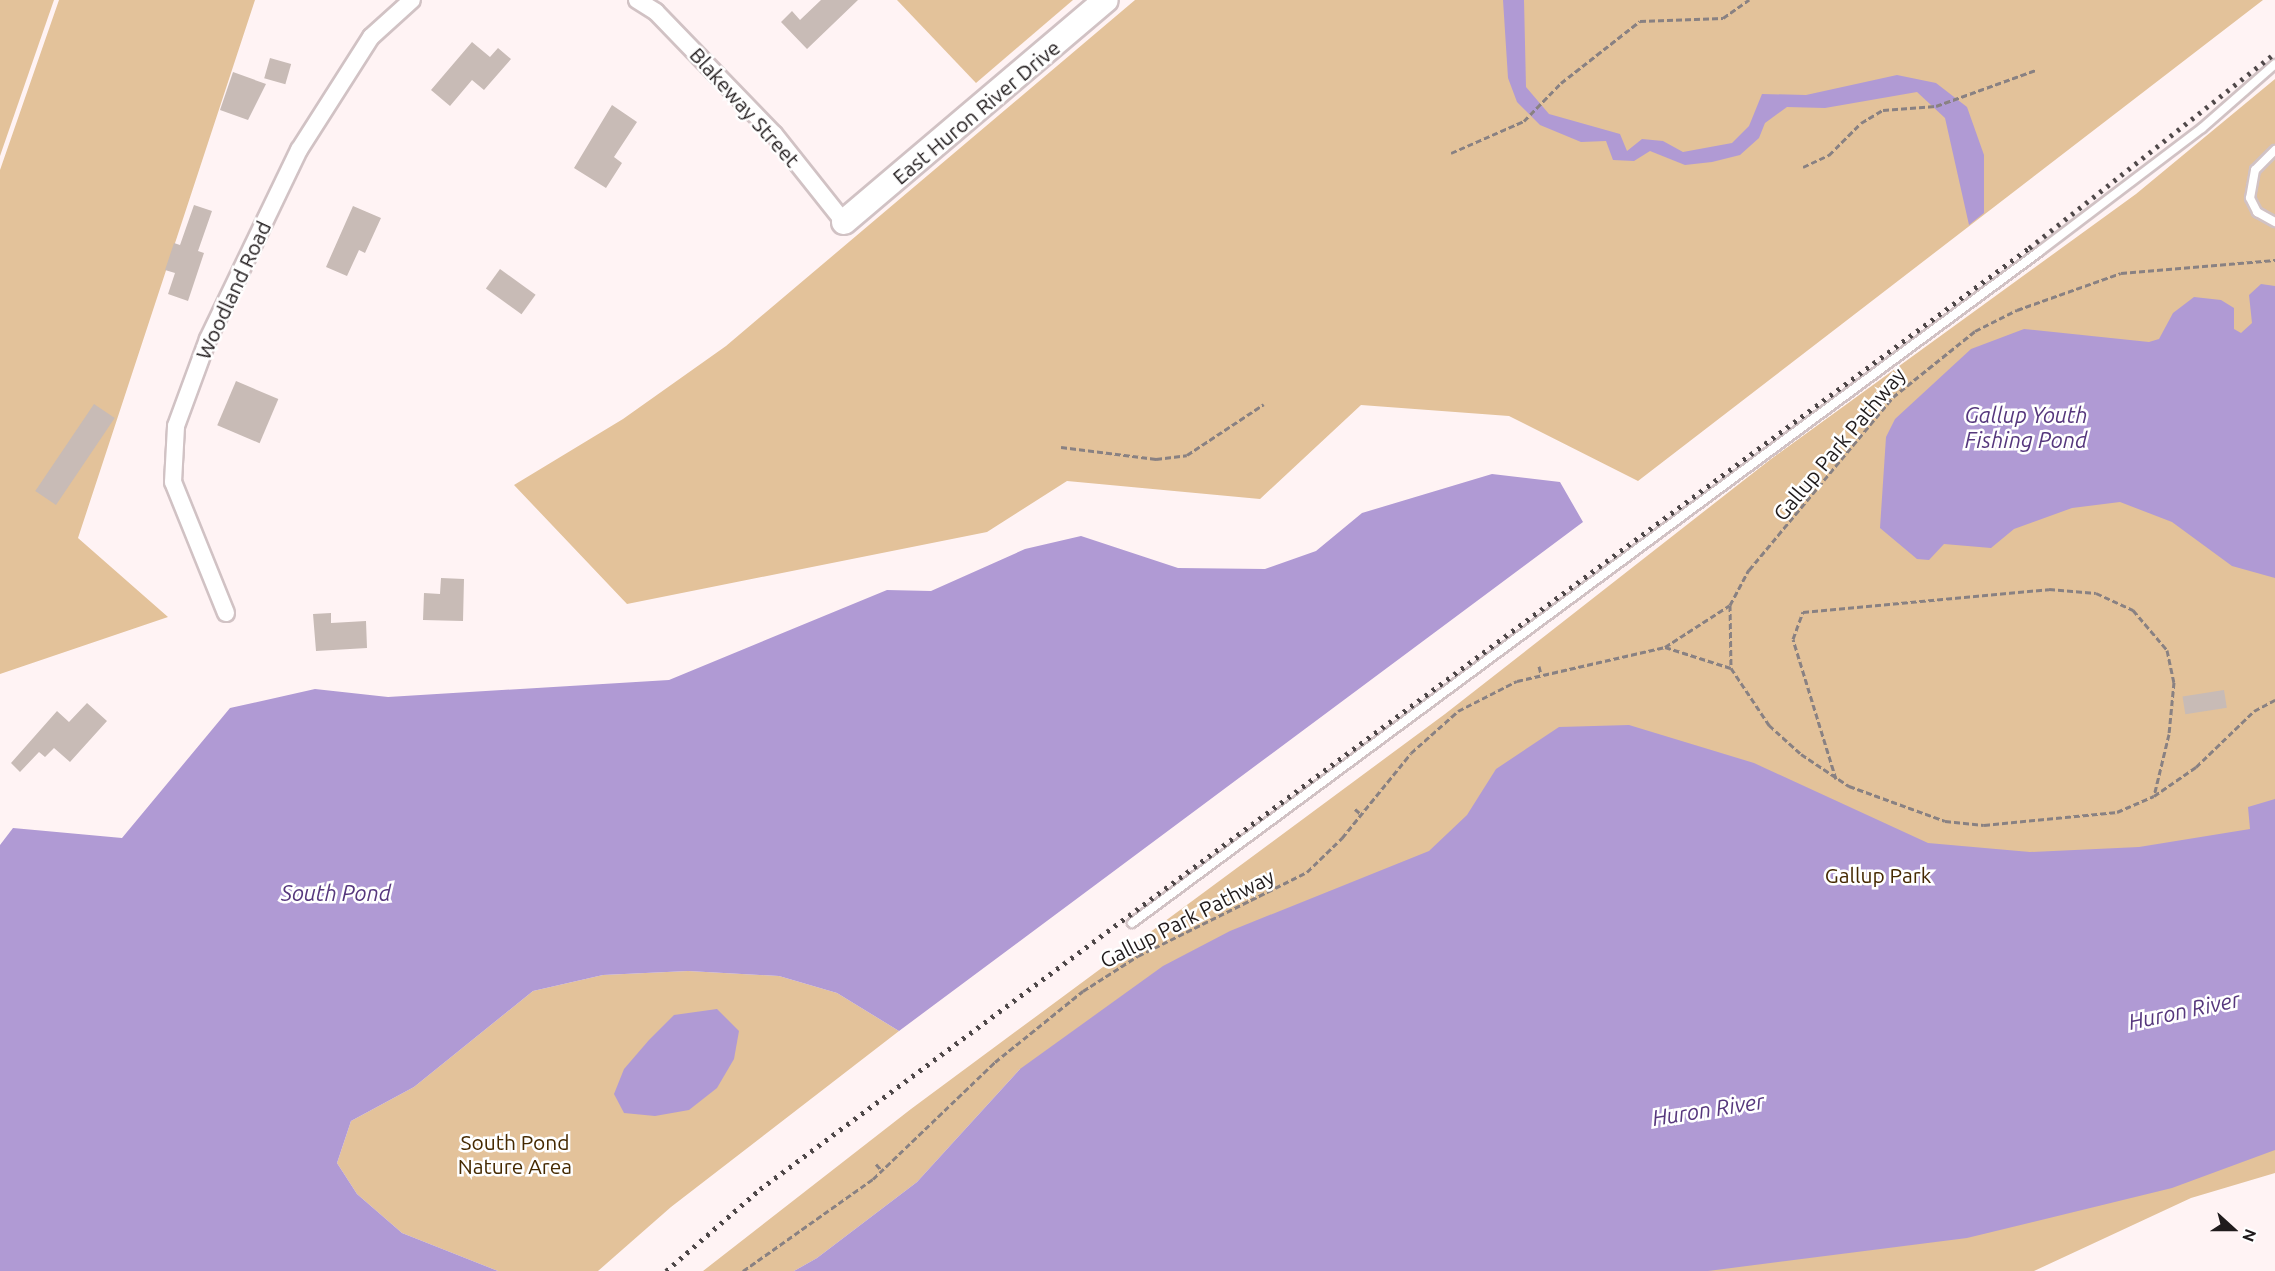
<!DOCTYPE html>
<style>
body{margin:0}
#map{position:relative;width:2275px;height:1271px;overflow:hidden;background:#fff3f4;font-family:Ubuntu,sans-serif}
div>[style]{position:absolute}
.green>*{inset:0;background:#e3c29a}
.water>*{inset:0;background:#b09ad4}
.building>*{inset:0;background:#c8bbb6;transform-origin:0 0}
.path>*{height:3px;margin-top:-1.5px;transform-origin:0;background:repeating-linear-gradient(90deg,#898182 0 6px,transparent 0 9px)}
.roads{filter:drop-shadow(2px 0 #d1c2c4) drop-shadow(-2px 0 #d1c2c4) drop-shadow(0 2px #d1c2c4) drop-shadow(0 -2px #d1c2c4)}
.service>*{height:8px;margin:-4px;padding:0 4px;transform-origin:4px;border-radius:4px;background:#fff}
.minor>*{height:16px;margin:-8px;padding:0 8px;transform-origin:8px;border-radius:8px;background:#fff}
.secondary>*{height:24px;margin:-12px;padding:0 12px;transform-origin:12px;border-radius:12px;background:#fff}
.rail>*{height:4.5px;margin-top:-2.25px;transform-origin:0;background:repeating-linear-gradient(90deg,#4e4748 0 3px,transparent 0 9px)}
span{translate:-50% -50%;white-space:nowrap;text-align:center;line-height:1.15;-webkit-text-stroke:5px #fff;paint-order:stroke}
.street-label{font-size:21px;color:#201b1c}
.park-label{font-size:21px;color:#452900}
.water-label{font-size:22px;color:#56377d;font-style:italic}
.north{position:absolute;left:2203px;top:1199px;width:60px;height:60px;-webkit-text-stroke:4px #fff;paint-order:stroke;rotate:111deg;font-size:16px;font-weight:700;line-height:24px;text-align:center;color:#201b1c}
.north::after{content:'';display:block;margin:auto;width:21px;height:27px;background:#201b1c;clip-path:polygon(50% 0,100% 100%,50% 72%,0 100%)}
</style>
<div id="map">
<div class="green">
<i style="clip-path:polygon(0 0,54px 0,0 156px)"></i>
<i style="clip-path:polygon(59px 0,255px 0,78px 538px,168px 617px,0 674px,0 170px)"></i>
<i style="clip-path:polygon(897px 0,1073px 0,976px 83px)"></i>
<i style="clip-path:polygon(1135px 0,2263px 0,1638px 481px,1509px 416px,1361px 405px,1260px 499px,1067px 481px,987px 532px,627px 604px,514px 485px,623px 419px,726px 346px)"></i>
<i style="clip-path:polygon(2275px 79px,2275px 1173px,2191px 1198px,2034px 1271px,1403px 1271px,1020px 1069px,917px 1182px,817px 1258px,794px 1271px,703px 1271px,911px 1109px,1445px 714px,1771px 459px,2136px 194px)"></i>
<i style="clip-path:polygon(688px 971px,779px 976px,837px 993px,899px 1031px,671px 1207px,598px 1271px,498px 1271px,402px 1233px,357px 1194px,337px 1163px,351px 1121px,414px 1087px,533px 991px,603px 975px)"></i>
</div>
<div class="water">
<i style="clip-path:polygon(1503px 0,1524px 0,1526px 87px,1549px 114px,1620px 134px,1627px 151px,1642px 139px,1663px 141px,1683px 152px,1732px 143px,1749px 126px,1762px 94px,1806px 95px,1897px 75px,1936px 83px,1967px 107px,1984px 155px,1984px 213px,1969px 225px,1945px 118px,1917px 92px,1825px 108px,1787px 107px,1765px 123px,1759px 138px,1740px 155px,1712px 162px,1685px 165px,1650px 151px,1634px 161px,1613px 160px,1606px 141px,1581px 142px,1540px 125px,1517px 102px,1508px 78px)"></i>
<i style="clip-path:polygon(2261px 284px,2275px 286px,2275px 578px,2232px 566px,2172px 522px,2120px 502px,2072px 508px,2014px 529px,1991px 548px,1944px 544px,1929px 560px,1917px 559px,1880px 528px,1886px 437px,1895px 419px,1971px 349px,2024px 329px,2149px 342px,2159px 339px,2173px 313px,2194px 297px,2221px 300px,2234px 308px,2234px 329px,2241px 333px,2252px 323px,2249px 295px)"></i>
<i style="clip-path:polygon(1492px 474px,1560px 482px,1583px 522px,899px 1031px,837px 993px,779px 976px,688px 971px,603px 975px,533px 991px,414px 1087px,351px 1121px,337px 1163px,357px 1194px,402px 1233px,498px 1271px,0 1271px,0 845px,13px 828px,122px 838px,230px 708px,315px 689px,388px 697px,669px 680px,887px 590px,931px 591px,1025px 549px,1081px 536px,1178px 568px,1265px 569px,1316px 551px,1362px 513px)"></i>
<i style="clip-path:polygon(1629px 725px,1754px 763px,1928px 843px,2030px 852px,2139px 847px,2250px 829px,2248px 807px,2275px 799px,2275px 1150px,2172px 1188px,1967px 1238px,1708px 1271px,794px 1271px,817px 1258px,917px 1182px,1020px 1069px,1163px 966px,1230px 931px,1429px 851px,1467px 815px,1496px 769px,1559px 727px)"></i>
<i style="clip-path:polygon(717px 1009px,739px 1031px,734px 1059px,717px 1088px,689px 1110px,655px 1116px,624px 1113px,614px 1094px,624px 1069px,649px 1040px,674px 1015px)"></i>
</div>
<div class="building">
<i style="clip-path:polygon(821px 0,858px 0,807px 49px,781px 22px,792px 11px,800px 20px)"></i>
<i style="clip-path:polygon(472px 42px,490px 57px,498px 48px,511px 59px,484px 90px,472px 80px,450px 106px,431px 90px)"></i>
<i style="left:270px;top:58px;width:22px;height:21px;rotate:16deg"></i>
<i style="clip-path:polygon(233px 72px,266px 84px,248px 120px,220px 110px)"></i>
<i style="clip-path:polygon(612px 105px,637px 122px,614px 157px,622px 163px,606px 188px,574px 168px)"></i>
<i style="clip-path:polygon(194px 205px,212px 211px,198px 251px,204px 253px,188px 301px,168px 294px,175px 273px,165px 270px,174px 243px,180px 245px)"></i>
<i style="clip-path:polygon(353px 206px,381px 218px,365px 253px,359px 250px,347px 276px,326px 267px)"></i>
<i style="left:500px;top:269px;width:44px;height:24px;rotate:36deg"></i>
<i style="left:236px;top:381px;width:46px;height:48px;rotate:23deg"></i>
<i style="left:94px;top:404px;width:25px;height:105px;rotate:34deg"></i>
<i style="clip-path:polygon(441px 578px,464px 579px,463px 621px,423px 620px,424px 593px,440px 594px)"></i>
<i style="clip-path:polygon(331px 613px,331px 623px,366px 621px,367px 648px,316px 651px,313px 614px)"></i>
<i style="left:2224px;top:690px;width:18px;height:42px;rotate:81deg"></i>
<i style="clip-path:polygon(87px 703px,107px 721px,70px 762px,54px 748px,45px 757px,39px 752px,20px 772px,11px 763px,57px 711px,69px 722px)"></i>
</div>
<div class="path">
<i style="left:1451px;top:153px;width:80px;rotate:-23.7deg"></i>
<i style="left:1524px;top:121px;width:53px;rotate:-45.8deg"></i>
<i style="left:1561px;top:83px;width:100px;rotate:-38.1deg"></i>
<i style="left:1640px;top:21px;width:83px;rotate:-2.1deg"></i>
<i style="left:1723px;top:18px;width:32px;rotate:-35deg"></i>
<i style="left:1803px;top:167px;width:29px;rotate:-25deg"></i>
<i style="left:1829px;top:155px;width:45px;rotate:-45deg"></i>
<i style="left:1861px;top:123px;width:26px;rotate:-31deg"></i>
<i style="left:1883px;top:110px;width:53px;rotate:-4.3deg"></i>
<i style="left:1936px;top:106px;width:106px;rotate:-19.8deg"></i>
<i style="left:1061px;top:447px;width:96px;rotate:7.2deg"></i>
<i style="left:1156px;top:459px;width:31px;rotate:-7deg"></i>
<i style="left:1187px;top:455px;width:92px;rotate:-33.5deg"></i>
<i style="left:1730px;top:605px;width:63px;rotate:89.1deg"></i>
<i style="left:1665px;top:647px;width:69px;rotate:17.7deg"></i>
<i style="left:1731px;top:668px;width:69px;rotate:56.3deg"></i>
<i style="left:1769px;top:725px;width:43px;rotate:42.2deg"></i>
<i style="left:1801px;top:754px;width:58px;rotate:33.7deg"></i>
<i style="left:1849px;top:786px;width:102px;rotate:20deg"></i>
<i style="left:1945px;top:821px;width:39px;rotate:6deg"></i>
<i style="left:1984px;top:825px;width:134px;rotate:-5.6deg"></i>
<i style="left:2117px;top:812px;width:40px;rotate:-23.4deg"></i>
<i style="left:2154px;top:796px;width:51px;rotate:-34.6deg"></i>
<i style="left:2196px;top:767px;width:81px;rotate:-44deg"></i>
<i style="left:2254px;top:711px;width:24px;rotate:-28deg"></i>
<i style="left:1539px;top:666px;width:8px;rotate:76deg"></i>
<i style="left:1836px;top:779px;width:146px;rotate:-107.1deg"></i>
<i style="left:1793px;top:639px;width:29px;rotate:-70deg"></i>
<i style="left:1803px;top:612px;width:247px;rotate:-5.3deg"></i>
<i style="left:2049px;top:589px;width:47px;rotate:4.9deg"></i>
<i style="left:2096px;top:593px;width:41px;rotate:24.7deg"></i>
<i style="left:2133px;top:610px;width:52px;rotate:49.6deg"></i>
<i style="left:2167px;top:650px;width:33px;rotate:78deg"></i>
<i style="left:2174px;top:682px;width:52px;rotate:95.5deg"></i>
<i style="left:2169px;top:734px;width:64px;rotate:103.6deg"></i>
<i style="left:1355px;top:809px;width:9px;rotate:41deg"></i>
<i style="left:1178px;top:927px;width:9px;rotate:72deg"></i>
<i style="left:876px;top:1164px;width:9px;rotate:49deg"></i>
<i style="left:743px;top:1271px;width:159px;rotate:-35.3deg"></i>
<i style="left:873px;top:1179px;width:169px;rotate:-43.8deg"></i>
<i style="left:995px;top:1062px;width:113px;rotate:-38.9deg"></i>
<i style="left:1083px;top:991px;width:65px;rotate:-32.5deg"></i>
<i style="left:1138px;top:956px;width:189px;rotate:-26.4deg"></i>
<i style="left:1307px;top:872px;width:49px;rotate:-44.2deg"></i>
<i style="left:1342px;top:838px;width:109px;rotate:-50.9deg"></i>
<i style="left:1411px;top:753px;width:63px;rotate:-41.8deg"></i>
<i style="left:1458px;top:711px;width:66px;rotate:-27deg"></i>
<i style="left:1517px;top:681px;width:152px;rotate:-12.9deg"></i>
<i style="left:1665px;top:647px;width:77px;rotate:-32.9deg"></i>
<i style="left:1730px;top:605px;width:40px;rotate:-62deg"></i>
<i style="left:1749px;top:570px;width:225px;rotate:-50.2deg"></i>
<i style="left:1893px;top:397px;width:105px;rotate:-38.8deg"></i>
<i style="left:1975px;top:331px;width:47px;rotate:-26.6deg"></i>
<i style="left:2017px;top:310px;width:110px;rotate:-19.6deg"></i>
<i style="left:2121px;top:273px;width:155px;rotate:-4.8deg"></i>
</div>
<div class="roads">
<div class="service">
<i style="left:2275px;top:150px;width:28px;rotate:135deg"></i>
<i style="left:2255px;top:170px;width:28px;rotate:100deg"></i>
<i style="left:2250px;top:198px;width:16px;rotate:63deg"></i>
<i style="left:2257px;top:212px;width:21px;rotate:29deg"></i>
<i style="left:1132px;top:923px;width:1130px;rotate:-36.5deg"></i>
<i style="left:2040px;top:251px;width:203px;rotate:-37.2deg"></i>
<i style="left:2202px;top:128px;width:97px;rotate:-41.2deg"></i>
</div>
<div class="minor">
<i style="left:637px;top:0;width:22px;rotate:32deg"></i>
<i style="left:656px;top:12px;width:170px;rotate:46deg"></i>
<i style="left:774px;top:134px;width:112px;rotate:51.5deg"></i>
<i style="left:226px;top:613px;width:141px;rotate:-112deg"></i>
<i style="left:173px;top:482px;width:56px;rotate:-86.9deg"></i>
<i style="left:176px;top:426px;width:93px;rotate:-69.8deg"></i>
<i style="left:208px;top:339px;width:210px;rotate:-64.3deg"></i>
<i style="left:299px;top:150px;width:134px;rotate:-57.5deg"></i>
<i style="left:371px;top:37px;width:55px;rotate:-42.1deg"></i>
</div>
<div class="secondary">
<i style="left:844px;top:222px;width:343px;rotate:-40.3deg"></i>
</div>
</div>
<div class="rail">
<i style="left:666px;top:1271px;width:125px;rotate:-41.1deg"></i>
<i style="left:760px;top:1189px;width:1580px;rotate:-36.56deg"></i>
<i style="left:2029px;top:248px;width:314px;rotate:-38.4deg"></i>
</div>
<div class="street-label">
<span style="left:745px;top:107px;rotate:48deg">Blakeway Street</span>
<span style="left:976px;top:112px;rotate:-40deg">East Huron River Drive</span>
<span style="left:233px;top:290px;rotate:-65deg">Woodland Road</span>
<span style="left:1839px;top:444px;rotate:-50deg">Gallup Park Pathway</span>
<span style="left:1187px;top:918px;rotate:-27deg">Gallup Park Pathway</span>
</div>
<div class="park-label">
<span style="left:1878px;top:875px">Gallup Park</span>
<span style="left:515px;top:1154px">South Pond<br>Nature Area</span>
</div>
<div class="water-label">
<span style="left:2026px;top:427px">Gallup Youth<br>Fishing Pond</span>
<span style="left:336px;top:893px">South Pond</span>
<span style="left:2184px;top:1010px;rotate:-12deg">Huron River</span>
<span style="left:1708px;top:1109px;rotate:-9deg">Huron River</span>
</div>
<div class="north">N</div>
</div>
